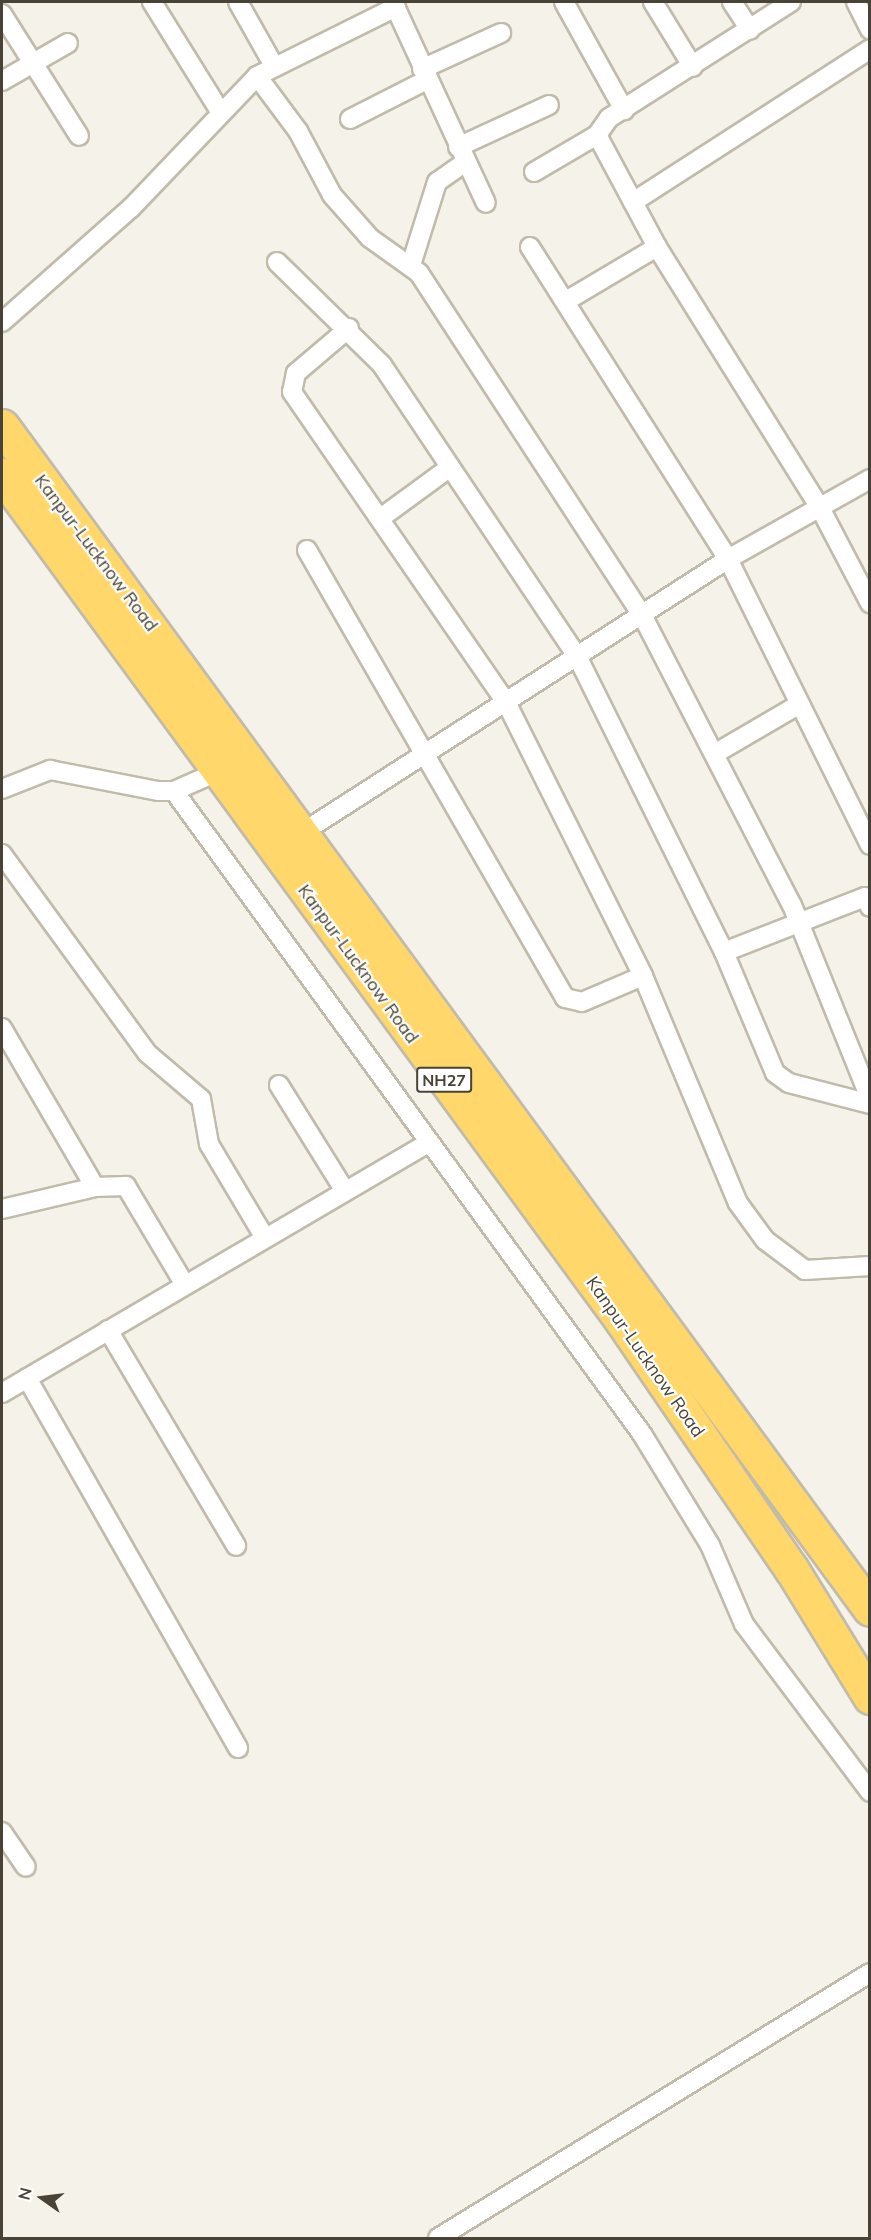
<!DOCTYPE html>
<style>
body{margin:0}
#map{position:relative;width:871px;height:2240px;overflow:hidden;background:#f5f2e9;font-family:Mulish,sans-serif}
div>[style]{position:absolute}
.roads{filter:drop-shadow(2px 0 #c1bbab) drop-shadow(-2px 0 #c1bbab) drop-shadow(0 2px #c1bbab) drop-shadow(0 -2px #c1bbab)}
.street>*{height:18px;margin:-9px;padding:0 9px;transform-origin:9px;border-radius:9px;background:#fff}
.highway>*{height:33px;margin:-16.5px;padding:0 16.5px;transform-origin:16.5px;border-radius:16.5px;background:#ffd76a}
span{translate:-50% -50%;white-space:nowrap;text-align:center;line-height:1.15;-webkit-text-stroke:4.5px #fff;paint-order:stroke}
.shield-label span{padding:2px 4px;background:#fff;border:2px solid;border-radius:4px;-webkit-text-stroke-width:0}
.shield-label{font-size:16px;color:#494337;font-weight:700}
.street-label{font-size:18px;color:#494337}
.frame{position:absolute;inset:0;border:3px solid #494337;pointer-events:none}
.north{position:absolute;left:12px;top:2168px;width:60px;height:60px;-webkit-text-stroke:4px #fff;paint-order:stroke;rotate:284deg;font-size:16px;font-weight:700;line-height:24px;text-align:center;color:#494337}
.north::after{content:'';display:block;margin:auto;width:21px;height:27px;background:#494337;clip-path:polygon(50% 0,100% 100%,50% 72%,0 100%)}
</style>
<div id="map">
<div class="roads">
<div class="street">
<i style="left:152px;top:2px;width:131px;rotate:58.1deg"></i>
<i style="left:238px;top:2px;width:71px;rotate:60.6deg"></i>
<i style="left:393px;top:2px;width:221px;rotate:65.2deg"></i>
<i style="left:564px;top:2px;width:124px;rotate:60.9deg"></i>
<i style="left:653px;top:2px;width:76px;rotate:58.4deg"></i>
<i style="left:732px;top:2px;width:33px;rotate:57deg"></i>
<i style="left:791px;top:2px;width:216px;rotate:147.5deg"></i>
<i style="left:609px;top:118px;width:21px;rotate:125deg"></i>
<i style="left:597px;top:135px;width:127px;rotate:61.8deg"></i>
<i style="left:657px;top:247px;width:305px;rotate:58deg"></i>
<i style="left:819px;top:506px;width:110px;rotate:62.3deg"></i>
<i style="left:856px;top:2px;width:31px;rotate:63deg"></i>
<i style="left:2px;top:14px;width:144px;rotate:57.7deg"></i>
<i style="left:422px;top:69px;width:87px;rotate:-24.5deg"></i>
<i style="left:257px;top:76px;width:69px;rotate:53.3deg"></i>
<i style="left:298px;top:131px;width:72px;rotate:62deg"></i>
<i style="left:332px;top:195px;width:57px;rotate:48.5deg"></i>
<i style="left:370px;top:238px;width:60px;rotate:35.5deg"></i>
<i style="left:419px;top:273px;width:408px;rotate:56.9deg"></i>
<i style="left:642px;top:615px;width:326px;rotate:62.7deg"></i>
<i style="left:792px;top:905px;width:208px;rotate:68deg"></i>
<i style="left:2px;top:81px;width:76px;rotate:-29.9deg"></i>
<i style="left:350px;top:119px;width:86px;rotate:-26.9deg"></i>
<i style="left:458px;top:147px;width:100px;rotate:-24.8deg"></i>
<i style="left:534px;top:172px;width:73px;rotate:-30.4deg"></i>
<i style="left:633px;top:202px;width:282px;rotate:-32.8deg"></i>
<i style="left:530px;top:247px;width:370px;rotate:57.6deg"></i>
<i style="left:728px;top:559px;width:319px;rotate:63.6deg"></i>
<i style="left:277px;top:262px;width:147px;rotate:44.4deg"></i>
<i style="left:382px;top:365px;width:350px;rotate:56.2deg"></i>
<i style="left:577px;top:656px;width:330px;rotate:63.6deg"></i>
<i style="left:724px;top:952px;width:131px;rotate:67.1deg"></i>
<i style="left:775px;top:1073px;width:17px;rotate:36deg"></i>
<i style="left:789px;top:1083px;width:84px;rotate:14.5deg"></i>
<i style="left:411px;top:265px;width:87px;rotate:-72.6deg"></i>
<i style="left:437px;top:182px;width:35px;rotate:-35deg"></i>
<i style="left:566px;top:301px;width:106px;rotate:-30.7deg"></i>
<i style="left:2px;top:322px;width:172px;rotate:-41.5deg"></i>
<i style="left:131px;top:208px;width:182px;rotate:-46.3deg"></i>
<i style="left:257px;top:76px;width:155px;rotate:-26.4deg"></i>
<i style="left:349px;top:328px;width:70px;rotate:139.7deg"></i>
<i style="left:296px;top:373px;width:19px;rotate:102deg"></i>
<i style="left:292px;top:392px;width:377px;rotate:55.4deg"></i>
<i style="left:506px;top:702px;width:306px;rotate:63.4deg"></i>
<i style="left:643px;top:976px;width:246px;rotate:67.3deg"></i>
<i style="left:738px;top:1203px;width:46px;rotate:53.9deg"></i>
<i style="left:765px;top:1240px;width:50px;rotate:36.9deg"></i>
<i style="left:805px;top:1270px;width:65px;rotate:-3.5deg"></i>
<i style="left:382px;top:517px;width:83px;rotate:-36.2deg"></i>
<i style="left:307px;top:550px;width:517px;rotate:60.06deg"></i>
<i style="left:565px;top:998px;width:17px;rotate:13deg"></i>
<i style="left:582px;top:1002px;width:66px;rotate:-23.1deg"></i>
<i style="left:716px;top:753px;width:97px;rotate:-30.3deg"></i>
<i style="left:2px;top:789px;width:52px;rotate:-21.6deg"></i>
<i style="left:50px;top:770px;width:110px;rotate:11deg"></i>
<i style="left:158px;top:791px;width:16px"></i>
<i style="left:174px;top:791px;width:47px;rotate:-23.8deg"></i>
<i style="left:174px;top:791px;width:795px;rotate:53.95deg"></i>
<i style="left:642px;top:1434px;width:130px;rotate:58.5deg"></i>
<i style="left:710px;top:1545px;width:86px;rotate:66.7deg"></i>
<i style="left:744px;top:1624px;width:210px;rotate:53.1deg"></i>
<i style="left:300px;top:834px;width:509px;rotate:-32.72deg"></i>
<i style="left:728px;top:559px;width:163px;rotate:-29.4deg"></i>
<i style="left:2px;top:854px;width:246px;rotate:53.9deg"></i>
<i style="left:147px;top:1053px;width:71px;rotate:40.4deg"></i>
<i style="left:201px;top:1099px;width:46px;rotate:79.9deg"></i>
<i style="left:209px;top:1144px;width:109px;rotate:59.2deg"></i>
<i style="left:724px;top:952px;width:151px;rotate:-21.3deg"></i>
<i style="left:865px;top:897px;width:11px;rotate:63deg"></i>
<i style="left:2px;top:1028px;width:184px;rotate:59.7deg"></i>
<i style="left:279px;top:1085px;width:125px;rotate:58.1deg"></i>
<i style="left:2px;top:1209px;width:96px;rotate:-13.3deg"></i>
<i style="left:95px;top:1187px;width:31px;rotate:-2deg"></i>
<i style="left:126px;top:1186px;width:115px;rotate:59.2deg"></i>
<i style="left:108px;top:1330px;width:251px;rotate:59.3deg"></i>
<i style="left:27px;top:1378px;width:426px;rotate:60.3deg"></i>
<i style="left:2px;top:1393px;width:494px;rotate:-30.4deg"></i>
<i style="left:2px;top:1832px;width:42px;rotate:55.6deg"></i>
<i style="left:438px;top:2238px;width:507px;rotate:-31.53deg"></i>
</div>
<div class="highway">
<i style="left:2px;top:426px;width:1467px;rotate:53.73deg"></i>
<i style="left:2px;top:475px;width:1049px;rotate:53.76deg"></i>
<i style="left:622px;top:1321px;width:301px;rotate:55.7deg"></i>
<i style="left:792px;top:1570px;width:149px;rotate:58.4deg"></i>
</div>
</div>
<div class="shield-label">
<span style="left:444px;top:1080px">NH27</span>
</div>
<div class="street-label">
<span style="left:96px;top:553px;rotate:53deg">Kanpur-Lucknow Road</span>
<span style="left:358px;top:964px;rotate:54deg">Kanpur-Lucknow Road</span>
<span style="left:645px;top:1357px;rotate:55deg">Kanpur-Lucknow Road</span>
</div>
<div class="frame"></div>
<div class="north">N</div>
</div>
